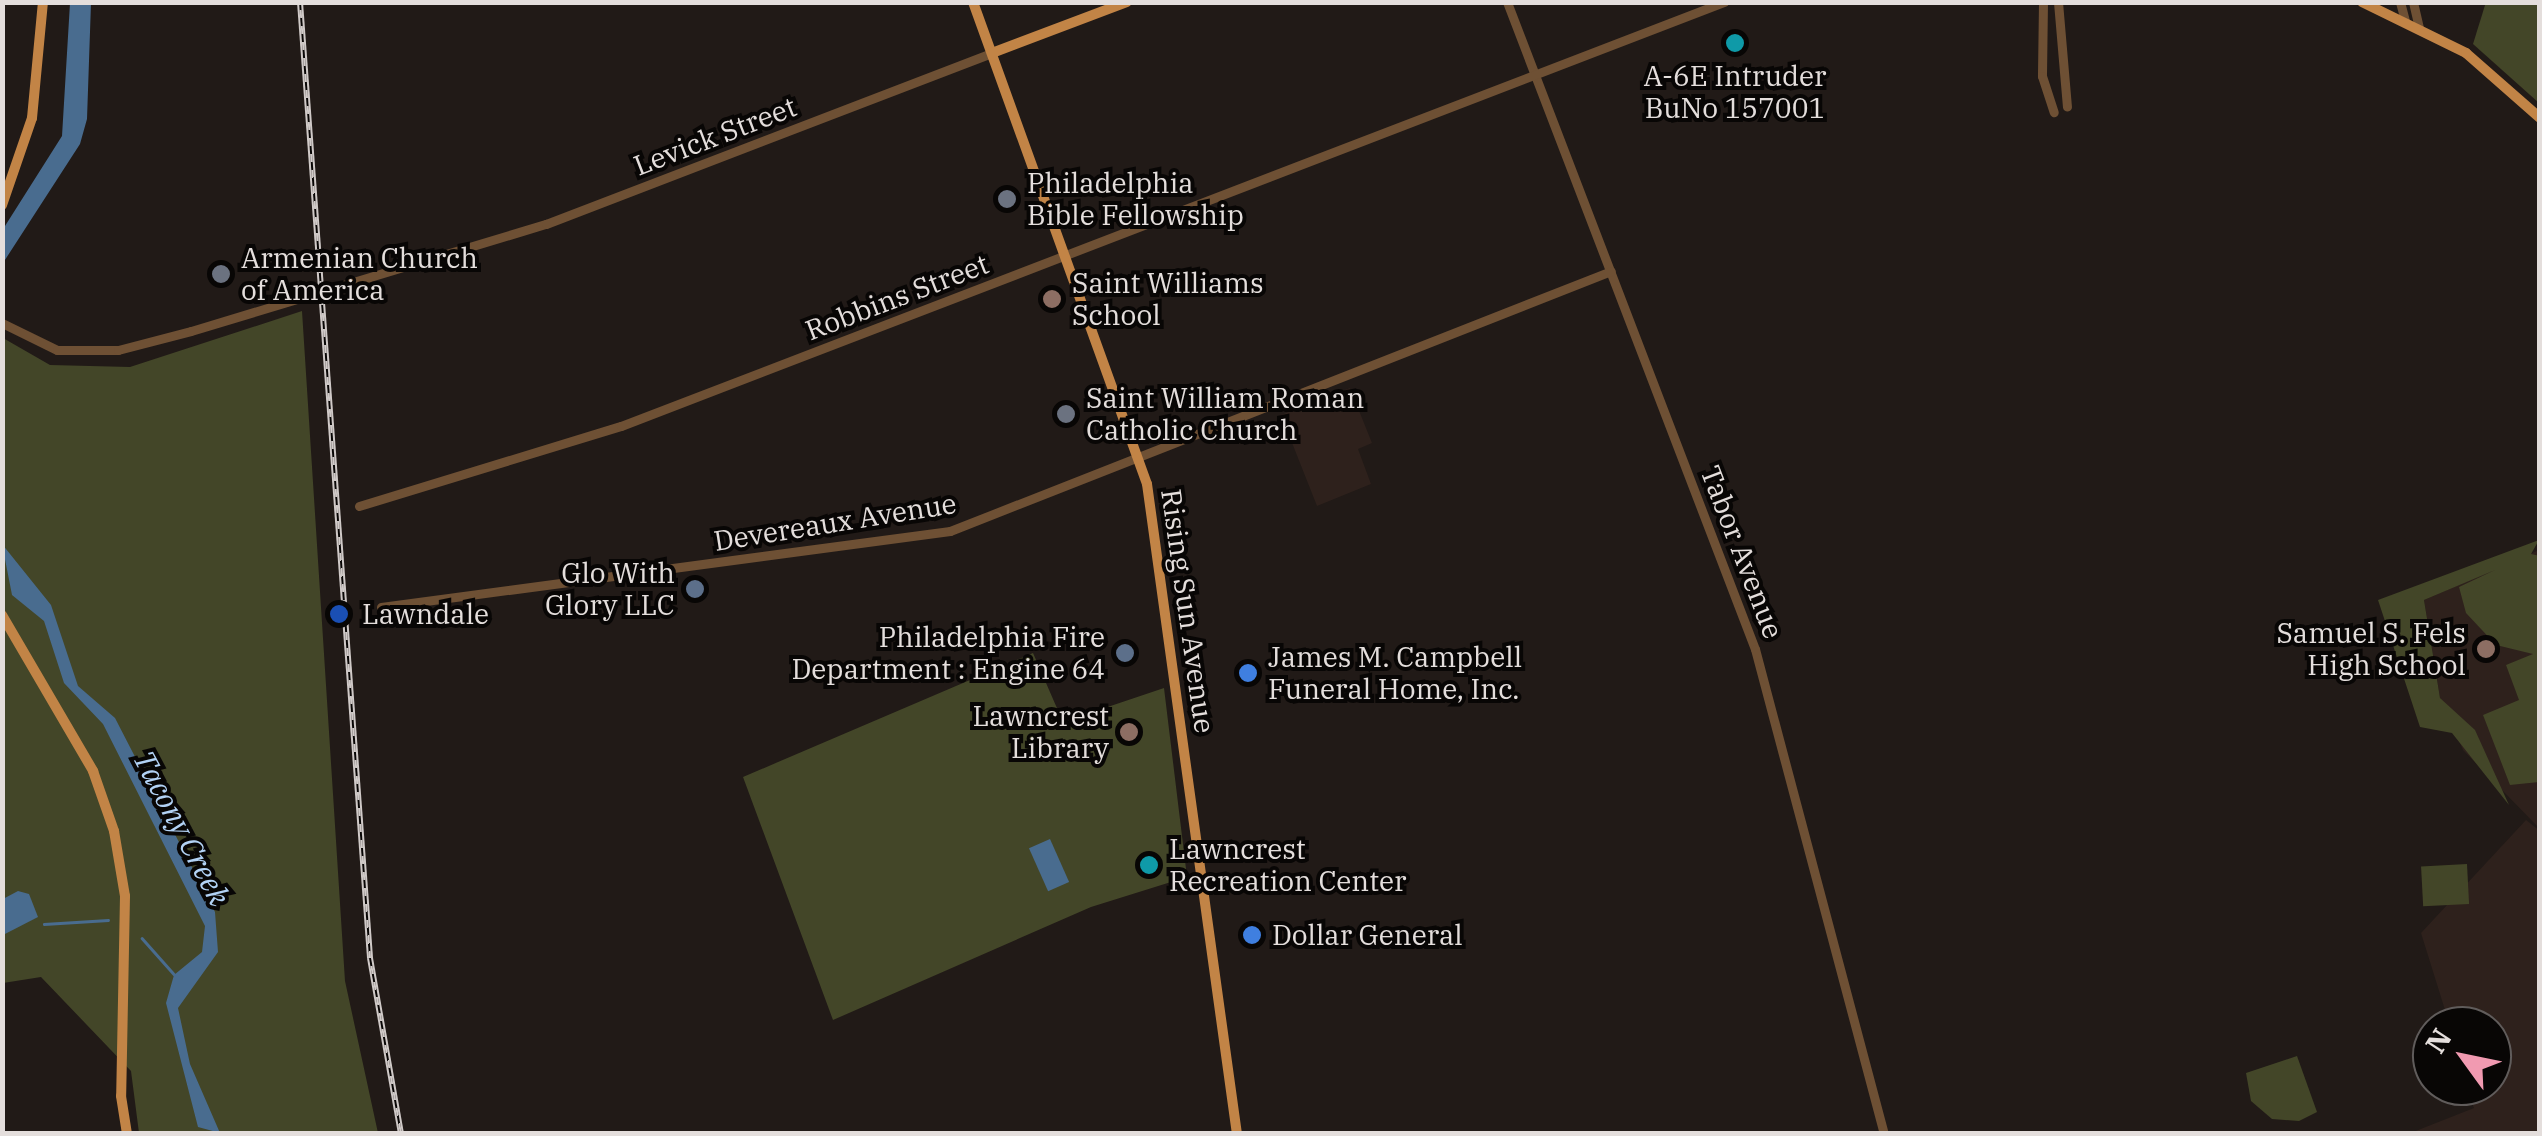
<!DOCTYPE html>
<style>
body{margin:0}
#map{position:relative;width:2542px;height:1136px;overflow:hidden;background:#211a17;font-family:"IBM Plex Serif",serif}
div>[style]{position:absolute}
.built>*{inset:0;background:#2e211c}
.green>*{inset:0;background:#434628;transform-origin:0 0}
.water>*{inset:0;background:#496c8f;transform-origin:0 0}
.stream>*{height:2.5px;margin:-1.25px;padding:0 1.25px;transform-origin:1.25px;border-radius:1.25px;background:#496c8f}
.minor>*{height:9px;margin:-4.5px;padding:0 4.5px;transform-origin:4.5px;border-radius:4.5px;background:#6e5034}
.major>*{height:10px;margin:-5px;padding:0 5px;transform-origin:5px;border-radius:5px;background:#c28446}
.rail>*{height:6px;margin-top:-3px;transform-origin:0;background:repeating-linear-gradient(90deg,#080605 0 8px,#d0cac8 0 16px);box-sizing:border-box;border-block:2px solid #d0cac8}
.dots>*{width:28px;height:28px;translate:-50% -50%;box-sizing:border-box;border:5px solid #080605;border-radius:50%}
span{translate:-50% -50%;white-space:nowrap;text-align:center;line-height:1.15;-webkit-text-stroke:8px #080605;paint-order:stroke}
.poi-label{font-size:28px;color:#e4dedc}
.left{translate:0 -50%;text-align:left}
.right{translate:-100% -50%;text-align:right}
.street-label{font-size:28px;color:#e4dedc}
.water-label{font-size:30px;color:#b2d2f5;font-style:italic}
.frame{position:absolute;inset:0;border:5px solid #e4dedc;pointer-events:none}
.north{position:absolute;left:2412px;top:1006px;width:100px;height:100px;box-sizing:border-box;background:#080605;border:2px solid #605c5b;border-radius:50%;rotate:303deg;font-size:28px;font-weight:700;line-height:40px;text-align:center;color:#e4dedc}
.north::after{content:'';display:block;margin:auto;width:35px;height:45px;background:#f19ab1;clip-path:polygon(50% 0,100% 100%,50% 72%,0 100%)}
</style>
<div id="map">
<div class="built">
<i style="clip-path:polygon(1350px 388px,1372px 443px,1358px 449px,1371px 484px,1317px 506px,1281px 415px)"></i>
<i style="clip-path:polygon(2539px 550px,2539px 828px,2463px 750px,2440px 698px,2424px 600px)"></i>
<i style="clip-path:polygon(2526px 820px,2540px 831px,2539px 1133px,2408px 1134px,2474px 1108px,2465px 1086px,2492px 1086px,2492px 1026px,2450px 1026px,2421px 933px)"></i>
</div>
<div class="green">
<i style="clip-path:polygon(2486px 2px,2539px 3px,2539px 103px,2473px 44px)"></i>
<i style="clip-path:polygon(302px 311px,345px 981px,378px 1133px,139px 1133px,131px 1071px,41px 977px,3px 983px,3px 338px,50px 365px,130px 367px)"></i>
<i style="clip-path:polygon(2539px 540px,2531px 554px,2540px 556px,2539px 782px,2510px 785px,2483px 715px,2519px 700px,2506px 665px,2533px 654px,2496px 645px,2466px 613px,2459px 587px,2495px 570px,2424px 600px,2440px 698px,2475px 730px,2509px 805px,2452px 733px,2420px 727px,2378px 600px)"></i>
<i style="clip-path:polygon(1033px 653px,1063px 722px,1164px 688px,1187px 877px,1091px 907px,833px 1020px,743px 777px)"></i>
<i style="left:2467px;top:864px;width:40px;height:46px;rotate:87deg"></i>
<i style="clip-path:polygon(2297px 1056px,2317px 1112px,2299px 1121px,2272px 1119px,2251px 1101px,2246px 1073px)"></i>
</div>
<div class="water">
<i style="clip-path:polygon(70px 3px,91px 3px,87px 119px,80px 144px,3px 263px,5px 226px,62px 136px)"></i>
<i style="clip-path:polygon(2px 544px,51px 605px,78px 686px,115px 718px,215px 912px,218px 952px,178px 1008px,190px 1064px,220px 1133px,198px 1127px,166px 1003px,174px 975px,202px 952px,205px 926px,103px 724px,64px 683px,44px 621px,12px 595px)"></i>
<i style="left:1050px;top:839px;width:47px;height:23px;rotate:66deg"></i>
<i style="clip-path:polygon(18px 891px,29px 894px,38px 917px,3px 935px,3px 899px)"></i>
</div>
<div class="stream">
<i style="left:44px;top:924px;width:64px;rotate:-3.6deg"></i>
<i style="left:142px;top:938px;width:48px;rotate:48.4deg"></i>
</div>
<div class="minor">
<i style="left:1507px;top:2px;width:693px;rotate:69.03deg"></i>
<i style="left:1755px;top:649px;width:502px;rotate:75.11deg"></i>
<i style="left:2043px;top:2px;width:74px;rotate:90.8deg"></i>
<i style="left:2042px;top:76px;width:38px;rotate:72deg"></i>
<i style="left:2058px;top:2px;width:105px;rotate:85.1deg"></i>
<i style="left:2400px;top:2px;width:20px;rotate:75deg"></i>
<i style="left:2413px;top:2px;width:26px;rotate:77deg"></i>
<i style="left:2px;top:323px;width:61px;rotate:26.1deg"></i>
<i style="left:57px;top:350px;width:61px"></i>
<i style="left:118px;top:350px;width:75px;rotate:-14.6deg"></i>
<i style="left:191px;top:331px;width:371px;rotate:-16.8deg"></i>
<i style="left:546px;top:224px;width:478px;rotate:-21deg"></i>
<i style="left:359px;top:506px;width:274px;rotate:-17deg"></i>
<i style="left:621px;top:426px;width:1182px;rotate:-21.03deg"></i>
<i style="left:381px;top:607px;width:574px;rotate:-7.61deg"></i>
<i style="left:950px;top:531px;width:710px;rotate:-21.47deg"></i>
</div>
<div class="major">
<i style="left:973px;top:2px;width:512px;rotate:70.15deg"></i>
<i style="left:1147px;top:484px;width:656px;rotate:82.12deg"></i>
<i style="left:2362px;top:2px;width:116px;rotate:26.1deg"></i>
<i style="left:2466px;top:53px;width:98px;rotate:41.3deg"></i>
<i style="left:992px;top:53px;width:144px;rotate:-20.7deg"></i>
<i style="left:2px;top:205px;width:92px;rotate:-71deg"></i>
<i style="left:32px;top:118px;width:117px;rotate:-84.6deg"></i>
<i style="left:2px;top:615px;width:181px;rotate:59.7deg"></i>
<i style="left:93px;top:771px;width:64px;rotate:70.7deg"></i>
<i style="left:114px;top:831px;width:66px;rotate:80.4deg"></i>
<i style="left:125px;top:896px;width:200px;rotate:91.1deg"></i>
<i style="left:121px;top:1096px;width:38px;rotate:81deg"></i>
</div>
<div class="rail">
<i style="left:300px;top:2px;width:959px;rotate:85.81deg"></i>
<i style="left:370px;top:958px;width:179px;rotate:80deg"></i>
</div>
<div class="dots">
<i style="left:1735px;top:43px;background:#0f9aa8"></i>
<i style="left:1007px;top:199px;background:#6b7280"></i>
<i style="left:221px;top:274px;background:#6b7280"></i>
<i style="left:1052px;top:299px;background:#8d6e63"></i>
<i style="left:1066px;top:414px;background:#6b7280"></i>
<i style="left:695px;top:589px;background:#5c6f8a"></i>
<i style="left:339px;top:614px;background:#1a4fb4"></i>
<i style="left:2486px;top:649px;background:#8d6e63"></i>
<i style="left:1125px;top:653px;background:#5c6f8a"></i>
<i style="left:1248px;top:673px;background:#3f7fe0"></i>
<i style="left:1129px;top:732px;background:#8d6e63"></i>
<i style="left:1149px;top:865px;background:#0f9aa8"></i>
<i style="left:1252px;top:935px;background:#3f7fe0"></i>
</div>
<div class="poi-label">
<span style="left:1735px;top:92px">A-6E Intruder<br>BuNo 157001</span>
<span class="left" style="left:1027px;top:199px">Philadelphia<br>Bible Fellowship</span>
<span class="left" style="left:241px;top:274px">Armenian Church<br>of America</span>
<span class="left" style="left:1072px;top:299px">Saint Williams<br>School</span>
<span class="left" style="left:1086px;top:414px">Saint William Roman<br>Catholic Church</span>
<span class="right" style="left:675px;top:589px">Glo With<br>Glory LLC</span>
<span class="left" style="left:362px;top:614px">Lawndale</span>
<span class="right" style="left:2466px;top:649px">Samuel S. Fels<br>High School</span>
<span class="right" style="left:1105px;top:653px">Philadelphia Fire<br>Department : Engine 64</span>
<span class="left" style="left:1268px;top:673px">James M. Campbell<br>Funeral Home, Inc.</span>
<span class="right" style="left:1109px;top:732px">Lawncrest<br>Library</span>
<span class="left" style="left:1169px;top:865px">Lawncrest<br>Recreation Center</span>
<span class="left" style="left:1272px;top:935px">Dollar General</span>
</div>
<div class="street-label">
<span style="left:715px;top:136px;rotate:-21deg">Levick Street</span>
<span style="left:897px;top:297px;rotate:-21deg">Robbins Street</span>
<span style="left:835px;top:522px;rotate:-9deg">Devereaux Avenue</span>
<span style="left:1742px;top:552px;rotate:69deg">Tabor Avenue</span>
<span style="left:1188px;top:611px;rotate:82deg">Rising Sun Avenue</span>
</div>
<div class="water-label">
<span style="left:182px;top:828px;rotate:62deg">Tacony Creek</span>
</div>
<div class="frame"></div>
<div class="north">N</div>
</div>
